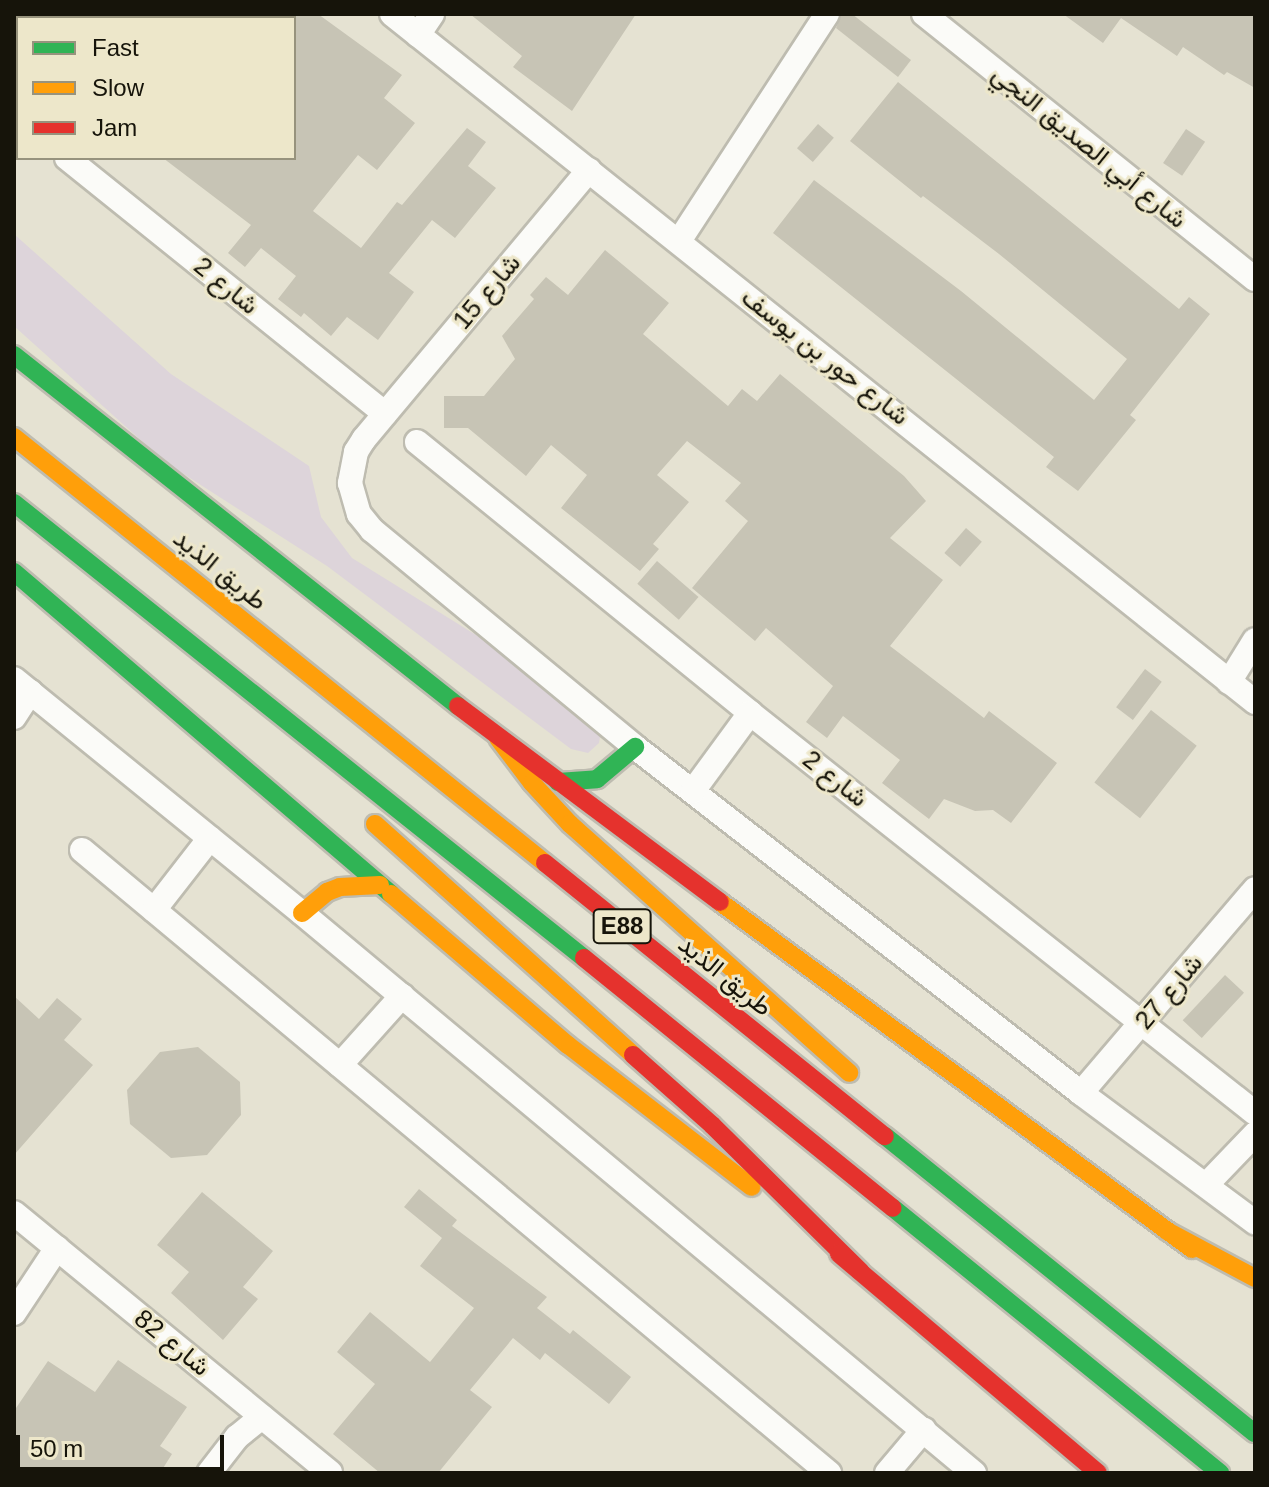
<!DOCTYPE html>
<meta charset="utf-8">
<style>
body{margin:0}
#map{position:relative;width:1269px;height:1487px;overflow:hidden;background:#e5e2d2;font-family:Arial,Vazirmatn,sans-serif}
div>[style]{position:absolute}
.green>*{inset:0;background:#ddd4da}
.building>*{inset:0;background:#c7c4b5;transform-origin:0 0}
.roads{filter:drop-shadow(2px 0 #bebcb0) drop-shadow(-2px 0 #bebcb0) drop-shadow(0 2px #bebcb0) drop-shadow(0 -2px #bebcb0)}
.street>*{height:24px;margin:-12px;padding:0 12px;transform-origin:12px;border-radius:12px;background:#fbfbf8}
.fast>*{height:18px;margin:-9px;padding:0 9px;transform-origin:9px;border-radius:9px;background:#30b455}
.slow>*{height:18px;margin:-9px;padding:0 9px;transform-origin:9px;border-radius:9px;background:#ff9f0a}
.jam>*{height:18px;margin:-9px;padding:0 9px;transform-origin:9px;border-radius:9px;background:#e5322d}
span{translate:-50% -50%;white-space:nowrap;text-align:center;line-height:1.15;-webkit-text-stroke:6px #ede7ca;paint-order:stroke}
.shield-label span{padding:2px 6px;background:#ede7ca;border:2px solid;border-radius:6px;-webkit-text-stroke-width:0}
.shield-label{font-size:24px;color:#16140a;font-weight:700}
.street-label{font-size:26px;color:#16140a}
.frame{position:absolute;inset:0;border:16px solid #16140a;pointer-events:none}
.legend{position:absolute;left:16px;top:16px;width:280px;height:144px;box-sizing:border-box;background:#ede7ca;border:2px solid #97937d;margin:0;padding:10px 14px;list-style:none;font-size:24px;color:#16140a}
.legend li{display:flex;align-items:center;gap:16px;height:40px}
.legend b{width:40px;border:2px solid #97937d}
.scale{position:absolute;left:16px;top:1435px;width:208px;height:36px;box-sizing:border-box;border:4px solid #16140a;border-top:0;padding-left:10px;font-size:24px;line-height:28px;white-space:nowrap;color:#16140a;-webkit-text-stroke:6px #ede7ca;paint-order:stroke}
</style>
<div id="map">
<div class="green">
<i style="clip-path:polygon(14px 234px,171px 374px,309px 466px,321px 517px,352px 558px,484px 640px,594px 718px,601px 731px,599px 743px,588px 753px,571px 749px,327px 566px,165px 462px,14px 326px)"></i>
</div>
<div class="building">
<i style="clip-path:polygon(294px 14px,318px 14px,402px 75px,384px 98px,415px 123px,377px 170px,358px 155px,313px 211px,361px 248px,397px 202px,402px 205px,467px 128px,486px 142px,468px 166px,496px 188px,455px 238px,432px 220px,389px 273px,414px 292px,378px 340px,347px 317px,331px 336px,304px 313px,301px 317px,278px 299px,296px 276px,261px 248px,245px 267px,228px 253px,251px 225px,163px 158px,294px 158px)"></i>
<i style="clip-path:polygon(470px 14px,636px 14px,572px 111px,513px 67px,522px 56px)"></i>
<i style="clip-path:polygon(842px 14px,852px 14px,911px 60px,898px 77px,836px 28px)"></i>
<i style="clip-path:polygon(1063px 14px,1255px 14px,1255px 88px,1227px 72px,1224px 75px,1183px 47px,1177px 56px,1121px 18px,1103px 43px)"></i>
<i style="clip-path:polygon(898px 82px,1179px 309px,1189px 297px,1210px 314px,1130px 415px,1136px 420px,1078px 491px,1046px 467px,1054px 457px,773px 233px,814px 180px,961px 291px,1094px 400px,1127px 359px,999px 254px,923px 196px,921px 198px,850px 141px)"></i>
<i style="left:818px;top:124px;width:21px;height:32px;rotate:41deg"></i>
<i style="left:1186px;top:129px;width:23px;height:41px;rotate:34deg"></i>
<i style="clip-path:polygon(605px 250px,669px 303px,643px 334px,728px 406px,742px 389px,757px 401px,780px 374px,904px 476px,926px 501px,890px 538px,943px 580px,890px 646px,984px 718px,989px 711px,1057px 763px,1011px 823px,993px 810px,975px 811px,944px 799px,929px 819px,882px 783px,900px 760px,843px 716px,827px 738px,806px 722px,833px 686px,766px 628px,755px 641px,692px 588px,748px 521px,725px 501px,741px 483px,687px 441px,657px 475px,689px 502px,653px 544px,659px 549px,640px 571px,561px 508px,587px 475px,551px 445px,526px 476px,468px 428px,444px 428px,444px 396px,484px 396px,515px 359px,502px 336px,534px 299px,530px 295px,546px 277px,568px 295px)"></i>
<i style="left:966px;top:528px;width:21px;height:33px;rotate:41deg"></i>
<i style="left:657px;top:561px;width:55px;height:30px;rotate:41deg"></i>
<i style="left:1145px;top:669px;width:21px;height:48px;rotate:37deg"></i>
<i style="left:1151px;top:710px;width:58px;height:92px;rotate:38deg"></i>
<i style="left:1225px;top:975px;width:26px;height:62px;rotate:43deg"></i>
<i style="clip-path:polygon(14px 996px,39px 1019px,57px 998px,82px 1019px,64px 1040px,93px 1065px,14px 1155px)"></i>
<i style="clip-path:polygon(198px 1047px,240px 1082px,241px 1115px,207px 1155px,171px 1158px,130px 1124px,127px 1090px,160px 1052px)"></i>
<i style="clip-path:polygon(419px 1189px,457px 1220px,452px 1226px,547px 1297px,537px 1308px,570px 1334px,573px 1330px,631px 1377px,609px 1404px,545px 1353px,540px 1360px,513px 1338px,470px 1390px,492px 1407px,438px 1473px,380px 1473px,333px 1434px,375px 1384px,337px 1352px,370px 1312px,430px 1362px,474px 1308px,420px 1266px,442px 1238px,404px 1207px)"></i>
<i style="clip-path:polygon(202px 1192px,273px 1251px,243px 1287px,258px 1299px,223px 1340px,171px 1293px,189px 1272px,157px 1245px)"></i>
<i style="clip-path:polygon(118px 1360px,187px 1407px,160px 1446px,172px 1454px,160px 1473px,14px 1473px,14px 1411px,48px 1361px,95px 1392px)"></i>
</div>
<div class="roads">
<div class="street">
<i style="left:392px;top:14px;width:1104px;rotate:38.56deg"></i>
<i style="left:924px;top:14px;width:424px;rotate:38.7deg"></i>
<i style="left:418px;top:35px;width:25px;rotate:-56deg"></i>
<i style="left:14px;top:116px;width:5px;rotate:37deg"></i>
<i style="left:67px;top:158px;width:408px;rotate:38.8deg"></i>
<i style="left:589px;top:170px;width:351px;rotate:129.9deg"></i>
<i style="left:364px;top:439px;width:15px;rotate:122deg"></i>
<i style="left:356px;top:452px;width:32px;rotate:101deg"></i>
<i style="left:350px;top:483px;width:32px;rotate:74deg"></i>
<i style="left:359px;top:514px;width:21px;rotate:51deg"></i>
<i style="left:372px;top:530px;width:341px;rotate:39.5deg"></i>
<i style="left:635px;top:747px;width:564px;rotate:37.8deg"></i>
<i style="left:1081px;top:1093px;width:217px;rotate:36.6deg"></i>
<i style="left:679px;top:241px;width:271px;rotate:-56.9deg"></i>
<i style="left:417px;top:442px;width:429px;rotate:39.1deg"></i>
<i style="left:750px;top:713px;width:644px;rotate:38.38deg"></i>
<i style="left:14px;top:679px;width:371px;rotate:39.1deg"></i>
<i style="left:302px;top:913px;width:875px;rotate:39.81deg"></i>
<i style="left:1229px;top:682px;width:49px;rotate:-58.2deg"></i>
<i style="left:14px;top:717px;width:30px;rotate:-57deg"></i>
<i style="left:693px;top:791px;width:97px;rotate:-53.8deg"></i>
<i style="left:82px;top:850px;width:973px;rotate:39.83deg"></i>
<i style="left:154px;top:910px;width:91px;rotate:-52.1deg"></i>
<i style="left:340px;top:1065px;width:93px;rotate:-48.1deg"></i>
<i style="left:1081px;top:1093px;width:268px;rotate:-49.5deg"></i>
<i style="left:1207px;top:1184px;width:69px;rotate:-46.2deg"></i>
<i style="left:14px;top:1213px;width:409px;rotate:39.4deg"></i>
<i style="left:14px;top:1313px;width:78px;rotate:-56.5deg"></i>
<i style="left:209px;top:1473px;width:46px;rotate:-52.1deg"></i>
<i style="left:237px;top:1437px;width:32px;rotate:-39deg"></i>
<i style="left:887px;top:1473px;width:57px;rotate:-49.9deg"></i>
</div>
<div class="fast">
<i style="left:14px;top:355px;width:566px;rotate:38.33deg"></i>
<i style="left:14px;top:503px;width:729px;rotate:38.6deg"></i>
<i style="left:14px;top:572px;width:496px;rotate:40.5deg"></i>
<i style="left:558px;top:782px;width:39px;rotate:-4deg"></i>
<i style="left:597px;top:779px;width:50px;rotate:-40.1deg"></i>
<i style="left:885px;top:1136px;width:474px;rotate:38.8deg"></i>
<i style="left:893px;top:1208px;width:421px;rotate:39deg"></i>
</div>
<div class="slow">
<i style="left:14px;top:437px;width:681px;rotate:38.74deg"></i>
<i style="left:498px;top:738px;width:56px;rotate:52.9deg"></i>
<i style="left:532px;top:783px;width:56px;rotate:47.2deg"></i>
<i style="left:570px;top:824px;width:374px;rotate:41.7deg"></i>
<i style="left:375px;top:824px;width:346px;rotate:41.8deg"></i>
<i style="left:391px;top:894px;width:233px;rotate:40.5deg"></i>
<i style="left:568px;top:1045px;width:232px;rotate:37.7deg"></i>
<i style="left:720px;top:902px;width:586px;rotate:36.32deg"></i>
<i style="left:302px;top:913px;width:33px;rotate:-40deg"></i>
<i style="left:327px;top:892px;width:14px;rotate:-21deg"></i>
<i style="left:340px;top:887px;width:40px;rotate:-2.9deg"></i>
<i style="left:1167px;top:1231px;width:100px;rotate:28.1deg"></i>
</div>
<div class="jam">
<i style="left:458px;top:706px;width:327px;rotate:36.8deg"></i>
<i style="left:545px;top:863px;width:436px;rotate:38.8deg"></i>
<i style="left:584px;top:958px;width:397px;rotate:39deg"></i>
<i style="left:633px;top:1055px;width:106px;rotate:41.5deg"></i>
<i style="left:712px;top:1125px;width:209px;rotate:44.6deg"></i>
<i style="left:839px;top:1254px;width:339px;rotate:40.2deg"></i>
</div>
</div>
<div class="shield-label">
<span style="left:622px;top:926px">E88</span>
</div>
<div class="street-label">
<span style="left:1089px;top:147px;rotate:39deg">شارع أبي الصديق النجي</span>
<span style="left:226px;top:286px;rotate:39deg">شارع 2</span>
<span style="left:487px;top:292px;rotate:-50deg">شارع 15</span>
<span style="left:825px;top:357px;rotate:38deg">شارع حور بن يوسف</span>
<span style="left:220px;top:570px;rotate:39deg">طريق الذيد</span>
<span style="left:835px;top:779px;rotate:38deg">شارع 2</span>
<span style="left:725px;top:976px;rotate:39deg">طريق الذيد</span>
<span style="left:1169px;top:992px;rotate:-50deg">شارع 27</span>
<span style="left:172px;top:1343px;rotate:39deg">شارع 82</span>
</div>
<div class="frame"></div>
<ul class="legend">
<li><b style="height:10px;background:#30b455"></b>Fast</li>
<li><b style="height:10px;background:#ff9f0a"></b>Slow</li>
<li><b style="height:10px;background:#e5322d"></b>Jam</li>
</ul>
<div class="scale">50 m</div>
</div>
